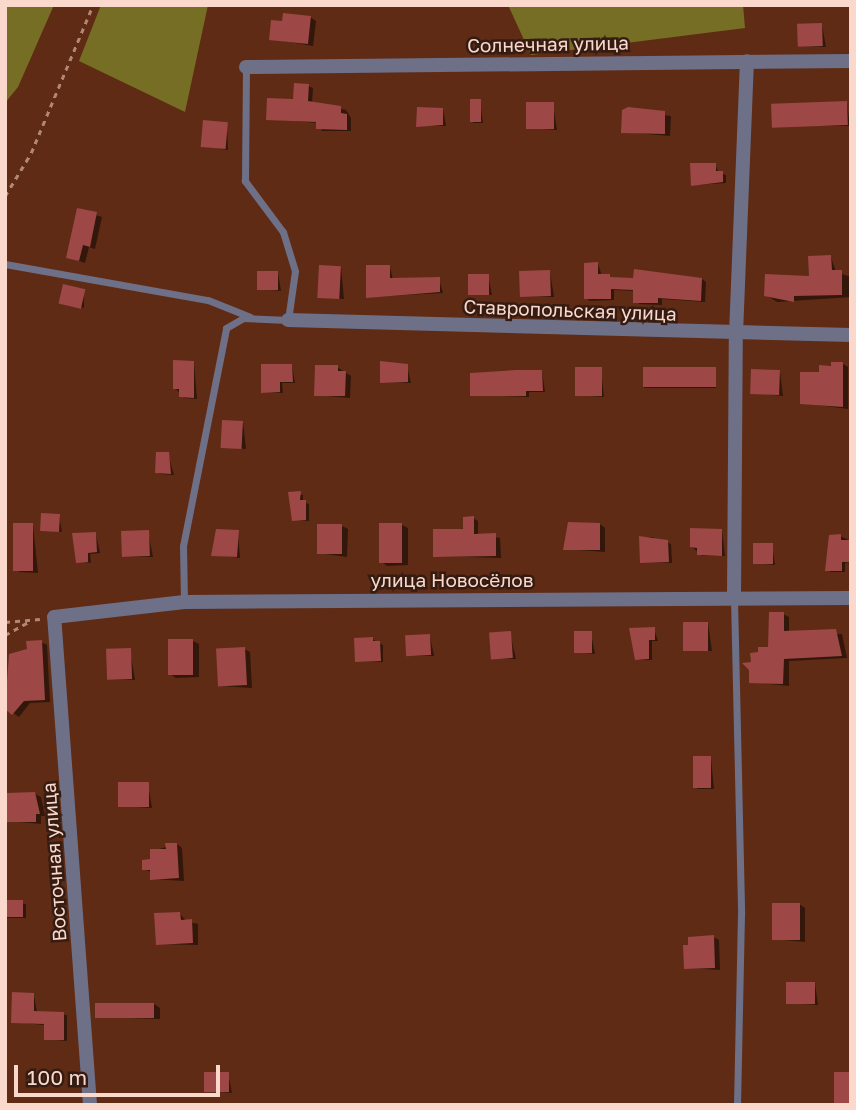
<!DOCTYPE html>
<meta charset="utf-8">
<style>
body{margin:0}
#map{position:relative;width:856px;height:1110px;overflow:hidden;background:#5f2b14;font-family:"Golos Text",sans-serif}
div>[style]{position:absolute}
.forest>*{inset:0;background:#776e26}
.shadow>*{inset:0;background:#0007;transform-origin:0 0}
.building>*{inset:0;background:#9d4746;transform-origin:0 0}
.path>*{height:2.5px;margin-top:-1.25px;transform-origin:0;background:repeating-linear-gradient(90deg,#b18775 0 5px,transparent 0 10px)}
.service>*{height:7px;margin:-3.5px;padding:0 3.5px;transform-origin:3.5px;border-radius:3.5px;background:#6e7088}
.minor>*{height:14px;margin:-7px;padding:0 7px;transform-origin:7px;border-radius:7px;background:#6e7088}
span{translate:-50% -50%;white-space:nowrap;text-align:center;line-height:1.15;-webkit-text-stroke:5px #341c12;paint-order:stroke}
.street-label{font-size:19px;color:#fad8cb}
.frame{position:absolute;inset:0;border:7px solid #fad8cb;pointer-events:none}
.scale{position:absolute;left:14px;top:1065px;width:206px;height:32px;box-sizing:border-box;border:4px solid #fad8cb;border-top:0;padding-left:9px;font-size:21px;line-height:24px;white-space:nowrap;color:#fad8cb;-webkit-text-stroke:5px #341c12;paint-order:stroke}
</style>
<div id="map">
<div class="forest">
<i style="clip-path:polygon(5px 5px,54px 5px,18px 87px,5px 103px)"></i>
<i style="clip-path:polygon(101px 5px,208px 5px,185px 112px,79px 61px)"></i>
<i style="clip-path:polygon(508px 5px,743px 5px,745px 28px,531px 55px)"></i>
</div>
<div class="shadow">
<i style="clip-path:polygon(310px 17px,316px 21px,313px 46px,271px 39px,284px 23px)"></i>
<i style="clip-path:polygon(822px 25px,826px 47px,799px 46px)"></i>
<i style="clip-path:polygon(308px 86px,313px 88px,312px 103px,346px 110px,351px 118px,351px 131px,322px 131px,318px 123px,268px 119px)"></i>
<i style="clip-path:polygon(480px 101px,483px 123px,474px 123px,471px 121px)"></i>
<i style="clip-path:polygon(847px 103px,850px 126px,773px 126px)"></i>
<i style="clip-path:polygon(553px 104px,557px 130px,528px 128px)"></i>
<i style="clip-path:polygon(443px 109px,446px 126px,418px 126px)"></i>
<i style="clip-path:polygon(648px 113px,671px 116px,670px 136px,623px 132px)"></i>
<i style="clip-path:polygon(227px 124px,228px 150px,202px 146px)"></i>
<i style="clip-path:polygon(715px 164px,719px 173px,726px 175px,726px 183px,693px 185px)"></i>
<i style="clip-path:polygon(79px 210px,102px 217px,95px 249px,89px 247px,85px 263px,68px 257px)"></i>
<i style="clip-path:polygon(831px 257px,836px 272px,851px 277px,851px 297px,777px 302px,766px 295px,811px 278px)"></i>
<i style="clip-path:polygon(598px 264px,602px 276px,614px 278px,702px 279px,706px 282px,705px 302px,662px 299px,662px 305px,639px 304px,635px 291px,614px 290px,614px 300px,590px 301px,586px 298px)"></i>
<i style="clip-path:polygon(341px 267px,344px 299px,320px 297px)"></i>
<i style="clip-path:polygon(390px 267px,393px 280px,439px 279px,443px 293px,368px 297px)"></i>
<i style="clip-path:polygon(550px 272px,554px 297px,521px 296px)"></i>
<i style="clip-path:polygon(278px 273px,281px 291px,259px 289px)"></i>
<i style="clip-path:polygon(488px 275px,492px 295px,470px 294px)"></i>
<i style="clip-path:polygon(84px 290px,84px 308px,64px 304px)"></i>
<i style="clip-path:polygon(194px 362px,197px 399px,184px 398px,175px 388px)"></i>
<i style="clip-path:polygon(843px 364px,848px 367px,848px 409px,802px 403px,821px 367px)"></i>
<i style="clip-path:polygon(292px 365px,295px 383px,282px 383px,283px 393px,263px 392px)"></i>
<i style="clip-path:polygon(407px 366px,411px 383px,382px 382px)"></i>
<i style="clip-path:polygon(337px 367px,351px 376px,350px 398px,316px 395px)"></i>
<i style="clip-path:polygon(601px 369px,604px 397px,576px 395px)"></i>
<i style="left:644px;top:369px;width:72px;height:19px"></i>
<i style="clip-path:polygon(542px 371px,545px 392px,529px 392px,529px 397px,472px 395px)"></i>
<i style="clip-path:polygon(780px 372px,783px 396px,751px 393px)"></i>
<i style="clip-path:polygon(243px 422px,246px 449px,224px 447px)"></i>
<i style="clip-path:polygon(168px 454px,174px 475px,160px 474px,157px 472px)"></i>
<i style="clip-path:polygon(290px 493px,303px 495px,303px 502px,309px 504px,309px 521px,294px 520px)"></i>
<i style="clip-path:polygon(59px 516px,62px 532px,42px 530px)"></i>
<i style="clip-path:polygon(473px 518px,478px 521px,478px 535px,500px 538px,501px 558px,435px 556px)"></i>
<i style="clip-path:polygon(600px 524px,605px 528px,605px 552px,565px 549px)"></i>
<i style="clip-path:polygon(33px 525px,38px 573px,20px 572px,17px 570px)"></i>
<i style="clip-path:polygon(402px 525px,408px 528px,408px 565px,387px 566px,382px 562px)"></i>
<i style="clip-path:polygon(342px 526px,348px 529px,347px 557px,318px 553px)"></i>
<i style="clip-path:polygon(722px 531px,725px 556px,702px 556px,691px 546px)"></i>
<i style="clip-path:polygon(148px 532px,153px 557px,124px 557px)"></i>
<i style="clip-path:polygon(238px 532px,240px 558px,213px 555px)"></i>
<i style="clip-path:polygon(96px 534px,100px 553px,90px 554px,91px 563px,77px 561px)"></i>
<i style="clip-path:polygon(840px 536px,851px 541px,851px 562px,845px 563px,845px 572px,831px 572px,827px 570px)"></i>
<i style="clip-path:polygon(652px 537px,671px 544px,672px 563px,642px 562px,641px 538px)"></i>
<i style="clip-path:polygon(772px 545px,775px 565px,755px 563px)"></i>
<i style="clip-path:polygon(783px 614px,789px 617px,789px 633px,842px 634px,847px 658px,789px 661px,789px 686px,751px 682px)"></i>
<i style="clip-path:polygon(708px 623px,712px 651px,685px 650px)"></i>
<i style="clip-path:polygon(654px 629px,658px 641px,652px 641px,652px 660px,640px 660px,636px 658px)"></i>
<i style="clip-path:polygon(510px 633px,516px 659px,493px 659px)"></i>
<i style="clip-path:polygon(591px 633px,595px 654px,576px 652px)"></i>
<i style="clip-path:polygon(430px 636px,434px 656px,408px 656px)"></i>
<i style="clip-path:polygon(372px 639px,383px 645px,383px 662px,356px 661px)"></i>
<i style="clip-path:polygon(193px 641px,199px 644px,199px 677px,176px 678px,170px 674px)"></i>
<i style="clip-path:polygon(41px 642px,47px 645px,50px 702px,30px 703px,19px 717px,5px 707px,5px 693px,29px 651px)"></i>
<i style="clip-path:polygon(244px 649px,250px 652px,252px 688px,219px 686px)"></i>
<i style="clip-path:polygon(130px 650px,135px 680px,109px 679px)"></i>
<i style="clip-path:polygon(711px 758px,714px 789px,698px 789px,695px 787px)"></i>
<i style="clip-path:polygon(148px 784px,152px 808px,120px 806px)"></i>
<i style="clip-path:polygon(35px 794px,41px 797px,45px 816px,41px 816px,41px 824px,8px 821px)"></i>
<i style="clip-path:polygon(177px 844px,182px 848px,184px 881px,152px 879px,151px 872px,144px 869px,152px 861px,152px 851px)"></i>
<i style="clip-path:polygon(5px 901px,26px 904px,26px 918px,5px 918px)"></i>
<i style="clip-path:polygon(799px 904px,805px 908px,805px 942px,774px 939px)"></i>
<i style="clip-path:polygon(180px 914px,186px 921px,198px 924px,198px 945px,157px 944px)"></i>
<i style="clip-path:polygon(713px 937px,719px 940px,720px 970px,686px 968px)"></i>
<i style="clip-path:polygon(815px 983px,818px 1005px,788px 1003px)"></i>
<i style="clip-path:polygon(34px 995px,37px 1013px,67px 1015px,67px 1041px,45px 1039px,45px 1025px,12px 1022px)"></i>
<i style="clip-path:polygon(154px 1004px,160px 1008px,160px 1019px,97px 1017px)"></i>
<i style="clip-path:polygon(228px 1073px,232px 1093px,206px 1091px)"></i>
</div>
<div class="building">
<i style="clip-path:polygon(283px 13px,311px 16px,308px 44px,269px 40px,271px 20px,282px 21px)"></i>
<i style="left:822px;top:23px;width:23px;height:25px;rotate:88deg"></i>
<i style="clip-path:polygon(294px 83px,309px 84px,308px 101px,341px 106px,341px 113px,347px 114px,347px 130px,316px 129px,316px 122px,266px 120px,267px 98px,293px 99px)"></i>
<i style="left:470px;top:99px;width:11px;height:23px"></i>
<i style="left:847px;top:101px;width:24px;height:76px;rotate:88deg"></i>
<i style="left:526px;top:102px;width:28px;height:27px"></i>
<i style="clip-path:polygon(417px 107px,443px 108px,443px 125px,416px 127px)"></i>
<i style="clip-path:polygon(628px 107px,665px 111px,665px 134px,621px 133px,622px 110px)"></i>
<i style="left:203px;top:120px;width:25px;height:27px;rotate:5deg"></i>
<i style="clip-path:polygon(690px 163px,716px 163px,716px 171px,723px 171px,723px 182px,691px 186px)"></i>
<i style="clip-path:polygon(77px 208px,97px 212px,90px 247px,83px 245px,79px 261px,66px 258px)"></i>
<i style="clip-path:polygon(831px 255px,832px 270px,842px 270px,842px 295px,794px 296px,794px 302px,764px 296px,765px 274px,809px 276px,808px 256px)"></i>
<i style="clip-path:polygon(598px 262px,598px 274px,610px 274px,610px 277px,633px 278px,634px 269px,702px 278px,701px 301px,658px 298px,658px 303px,633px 303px,633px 290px,611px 289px,611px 299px,584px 299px,584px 263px)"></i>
<i style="left:319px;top:265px;width:22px;height:33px;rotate:3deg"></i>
<i style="clip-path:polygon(366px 265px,390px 265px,390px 278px,440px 277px,440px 292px,366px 298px)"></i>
<i style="left:550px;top:270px;width:26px;height:31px;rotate:88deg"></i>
<i style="left:257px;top:271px;width:21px;height:19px"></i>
<i style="left:468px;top:274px;width:21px;height:21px"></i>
<i style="left:63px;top:284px;width:23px;height:20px;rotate:13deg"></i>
<i style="clip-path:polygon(173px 360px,194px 361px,194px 398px,179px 397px,179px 389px,173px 389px)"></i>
<i style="clip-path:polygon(380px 361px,408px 364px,408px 382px,380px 383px)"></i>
<i style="clip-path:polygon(831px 362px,843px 362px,843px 407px,800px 404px,800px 372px,819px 372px,819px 365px,831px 366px)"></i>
<i style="clip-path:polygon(261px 364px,292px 364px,293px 382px,280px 382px,280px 392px,261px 393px)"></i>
<i style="clip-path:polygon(315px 365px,338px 365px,338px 371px,346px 371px,345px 396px,314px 396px)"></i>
<i style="left:575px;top:367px;width:27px;height:29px"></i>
<i style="left:643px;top:367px;width:73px;height:20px"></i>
<i style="left:751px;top:369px;width:29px;height:25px;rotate:2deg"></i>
<i style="clip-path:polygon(516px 370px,542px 370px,543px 391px,526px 391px,526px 396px,470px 396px,470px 373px)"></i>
<i style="left:222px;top:420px;width:21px;height:28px;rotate:3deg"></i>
<i style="clip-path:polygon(156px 452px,169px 452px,171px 474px,155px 473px)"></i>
<i style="clip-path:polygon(301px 491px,300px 500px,306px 500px,306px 520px,292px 521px,288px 492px)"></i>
<i style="left:41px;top:513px;width:19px;height:18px;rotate:3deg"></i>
<i style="clip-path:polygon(474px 516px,474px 534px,496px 533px,496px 556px,433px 557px,433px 529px,463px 529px,463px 517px)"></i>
<i style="clip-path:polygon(568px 522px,600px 523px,600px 550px,563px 550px)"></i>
<i style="left:13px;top:523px;width:20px;height:48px"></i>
<i style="left:379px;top:523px;width:23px;height:40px"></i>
<i style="left:317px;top:524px;width:25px;height:30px"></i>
<i style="clip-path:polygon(690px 528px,722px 529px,722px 556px,697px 555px,697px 548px,690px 547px)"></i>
<i style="clip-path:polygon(216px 529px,239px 530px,237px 557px,211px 556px)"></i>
<i style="left:149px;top:530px;width:26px;height:28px;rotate:88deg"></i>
<i style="clip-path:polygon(96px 532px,97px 552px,88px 553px,88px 562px,76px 563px,72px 533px)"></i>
<i style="clip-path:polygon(841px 534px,841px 540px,851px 540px,851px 562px,842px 562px,842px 571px,825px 571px,829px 535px)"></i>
<i style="clip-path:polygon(639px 536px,668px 540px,669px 562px,640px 563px)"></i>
<i style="left:753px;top:543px;width:20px;height:21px"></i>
<i style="clip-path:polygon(769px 612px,784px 612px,784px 631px,836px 629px,842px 656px,784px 659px,783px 684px,749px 683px,749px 670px,742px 663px,751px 662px,750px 653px,758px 652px,758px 647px,768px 647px)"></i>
<i style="left:683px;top:622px;width:25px;height:29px"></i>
<i style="clip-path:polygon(655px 627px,655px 640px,649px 640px,649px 659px,635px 660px,629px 628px)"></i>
<i style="left:511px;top:631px;width:27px;height:22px;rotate:86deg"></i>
<i style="left:574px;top:631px;width:18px;height:22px"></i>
<i style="left:430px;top:634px;width:21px;height:25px;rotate:87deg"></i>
<i style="clip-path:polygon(373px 637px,373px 641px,380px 641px,381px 661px,355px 662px,354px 638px)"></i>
<i style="left:168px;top:639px;width:25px;height:36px"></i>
<i style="clip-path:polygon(42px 640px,45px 700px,24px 701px,12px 715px,5px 709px,9px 654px,27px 649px,26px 641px)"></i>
<i style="left:245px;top:647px;width:38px;height:29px;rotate:87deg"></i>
<i style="left:131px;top:648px;width:31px;height:25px;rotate:88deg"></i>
<i style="left:693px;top:756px;width:18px;height:32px"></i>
<i style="left:149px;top:782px;width:25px;height:31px;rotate:90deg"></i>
<i style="clip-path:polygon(35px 792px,40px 814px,36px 814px,36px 822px,6px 822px,6px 793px)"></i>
<i style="clip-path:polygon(165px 843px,177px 843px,179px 878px,150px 880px,150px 870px,142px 870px,142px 860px,150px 859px,150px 849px,166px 849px)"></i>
<i style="left:5px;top:900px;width:18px;height:17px"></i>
<i style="left:772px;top:903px;width:28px;height:37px"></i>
<i style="clip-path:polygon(180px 912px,181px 920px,192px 919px,193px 943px,156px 945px,154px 913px)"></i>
<i style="clip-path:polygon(714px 935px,715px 968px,684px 969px,683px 945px,688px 945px,688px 937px)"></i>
<i style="left:786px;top:982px;width:29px;height:22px"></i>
<i style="clip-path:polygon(12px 992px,34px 993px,34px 1011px,64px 1012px,64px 1040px,44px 1040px,44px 1024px,11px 1023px)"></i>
<i style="left:95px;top:1003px;width:59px;height:15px"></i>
<i style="left:204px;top:1072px;width:25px;height:20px"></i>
<i style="left:851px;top:1072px;width:33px;height:17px;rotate:90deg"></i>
</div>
<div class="path">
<i style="left:5px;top:196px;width:50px;rotate:-58.8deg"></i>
<i style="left:31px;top:153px;width:160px;rotate:-67.3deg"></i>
<i style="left:5px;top:622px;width:35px;rotate:-5deg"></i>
<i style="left:5px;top:635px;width:29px;rotate:-29deg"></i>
</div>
<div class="service">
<i style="left:5px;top:264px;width:206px;rotate:10.1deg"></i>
<i style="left:208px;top:300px;width:45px;rotate:22deg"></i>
<i style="left:734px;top:598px;width:316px;rotate:88.7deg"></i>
<i style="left:741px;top:914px;width:191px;rotate:91.2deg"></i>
<i style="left:184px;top:602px;width:56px;rotate:-91deg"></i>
<i style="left:183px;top:546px;width:222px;rotate:-78.8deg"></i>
<i style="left:226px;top:328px;width:20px;rotate:-30deg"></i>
<i style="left:243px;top:318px;width:45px;rotate:2.5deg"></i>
<i style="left:288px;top:320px;width:49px;rotate:-81.9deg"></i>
<i style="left:295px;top:271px;width:41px;rotate:-107.1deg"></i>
<i style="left:283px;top:232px;width:64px;rotate:-126.7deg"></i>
<i style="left:245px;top:181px;width:114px;rotate:-89.5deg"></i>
</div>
<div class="minor">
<i style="left:246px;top:67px;width:605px;rotate:-0.57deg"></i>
<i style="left:288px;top:320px;width:563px;rotate:1.53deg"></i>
<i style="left:734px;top:597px;width:263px;rotate:-89.6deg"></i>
<i style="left:736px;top:334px;width:273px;rotate:-87.7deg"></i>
<i style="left:90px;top:1105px;width:489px;rotate:-94.2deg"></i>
<i style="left:54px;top:617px;width:131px;rotate:-6.6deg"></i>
<i style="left:184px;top:602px;width:667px;rotate:-0.34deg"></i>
</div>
<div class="street-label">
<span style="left:548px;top:44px;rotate:-1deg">Солнечная улица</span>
<span style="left:570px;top:310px;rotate:2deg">Ставропольская улица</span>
<span style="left:452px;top:580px">улица Новосёлов</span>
<span style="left:54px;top:862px;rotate:-94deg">Восточная улица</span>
</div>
<div class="frame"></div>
<div class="scale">100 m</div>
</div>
